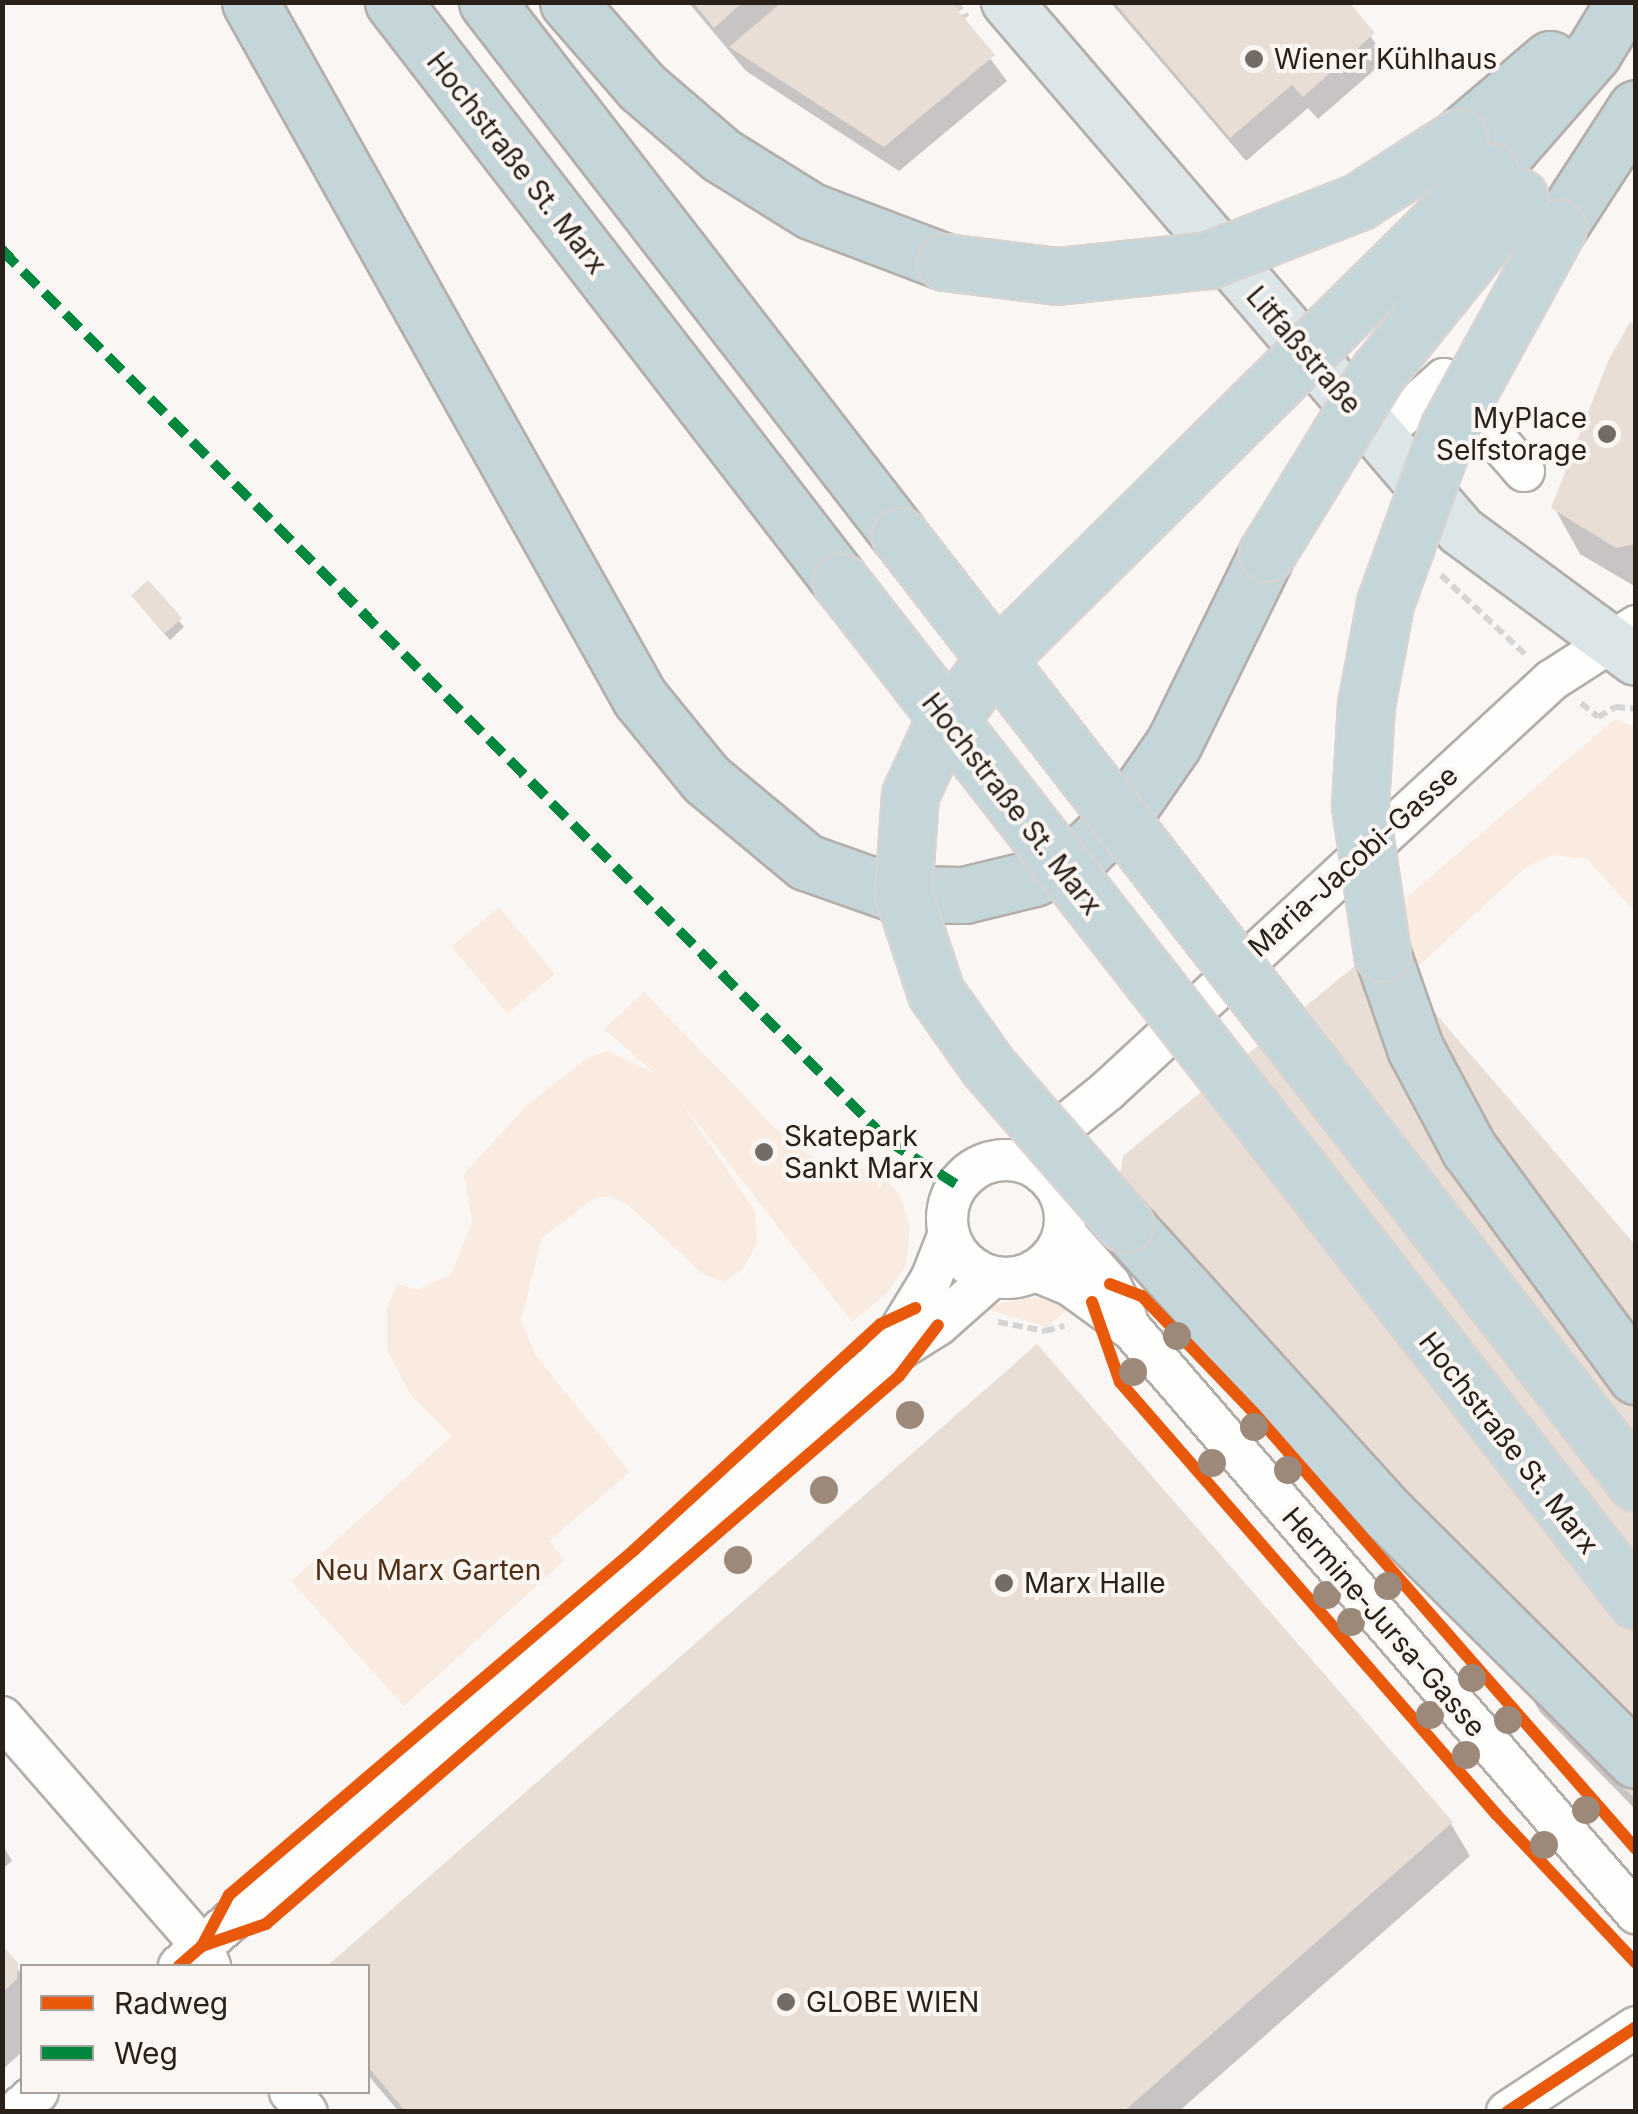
<!DOCTYPE html>
<meta charset="utf-8">
<style>
body{margin:0}
#map{position:relative;width:1638px;height:2114px;overflow:hidden;background:#f9f6f4;font-family:Inter,sans-serif}
div>[style]{position:absolute}
.green>*{inset:0;background:#faebe1;transform-origin:0 0}
.shadow>*{inset:0;background:#0003}
.building>*{inset:0;background:#e9ded6;transform-origin:0 0}
.path>*{height:6px;margin-top:-3px;transform-origin:0;background:repeating-linear-gradient(90deg,#d6d5d5 0 10px,transparent 0 15px)}
.roads{filter:drop-shadow(2px 0 #b4aeaa) drop-shadow(-2px 0 #b4aeaa) drop-shadow(0 2px #b4aeaa) drop-shadow(0 -2px #b4aeaa)}
.minor>*{height:40px;margin:-20px;padding:0 20px;transform-origin:20px;border-radius:20px;background:#fefefd}
.minor>.ring{margin:-20px;padding:0;box-sizing:content-box;background:none;border:40px solid #fefefd;border-radius:50%}
.major>*{height:50px;margin:-25px;padding:0 25px;transform-origin:25px;border-radius:25px;background:#dce6e8}
.highway>*{height:55px;margin:-27.5px;padding:0 27.5px;transform-origin:27.5px;border-radius:27.5px;background:#c5d6da}
.bridges{filter:drop-shadow(2px 0 #d6d4d2) drop-shadow(-2px 0 #d6d4d2) drop-shadow(0 2px #d6d4d2) drop-shadow(0 -2px #d6d4d2)}
.highway-bridge>*{height:55px;margin:-27.5px;padding:0 27.5px;transform-origin:27.5px;border-radius:27.5px;background:#c5d6da}
.quiet>*{height:10px;margin-top:-5px;transform-origin:0;background:repeating-linear-gradient(90deg,#00873e 0 20px,transparent 0 30px)}
.cycleway>*{height:12px;margin:-6px;padding:0 6px;transform-origin:6px;border-radius:6px;background:#e8590c}
.trees>*{width:28px;height:28px;margin:-14px;border-radius:50%;background:#9d897a}
.dots>*{width:28px;height:28px;translate:-50% -50%;box-sizing:border-box;border:5px solid #fbf6f2;border-radius:50%}
span{translate:-50% -50%;white-space:nowrap;text-align:center;line-height:1.15;-webkit-text-stroke:8px #fbf6f2;paint-order:stroke}
.poi-label{font-size:28px;color:#29201a}
.left{translate:0 -50%;text-align:left}
.right{translate:-100% -50%;text-align:right}
.street-label{font-size:28px;color:#29201a}
.park-label{font-size:28px;color:#512f17}
.frame{position:absolute;inset:0;border:5px solid #29201a;pointer-events:none}
.legend{position:absolute;left:20px;top:1964px;width:350px;height:130px;box-sizing:border-box;background:#fbf6f2;border:2px solid #a7a09c;margin:0;padding:12px 18px;list-style:none;font-size:30px;color:#29201a}
.legend li{display:flex;align-items:center;gap:20px;height:50px}
.legend b{width:50px;border:2px solid #a7a09c}
</style>
<div id="map">
<div class="green">
<i style="clip-path:polygon(1615px 719px,1635px 727px,1635px 912px,1587px 859px,1552px 855px,1525px 868px,1405px 978px,1366px 932px)"></i>
<i style="left:499px;top:907px;width:87px;height:62px;rotate:50deg"></i>
<i style="clip-path:polygon(644px 992px,780px 1133px,815px 1159px,874px 1171px,887px 1181px,900px 1195px,910px 1227px,906px 1265px,889px 1291px,852px 1322px,676px 1095px,755px 1211px,757px 1243px,743px 1269px,723px 1282px,703px 1274px,627px 1204px,609px 1196px,593px 1199px,542px 1238px,521px 1320px,536px 1356px,630px 1472px,549px 1541px,565px 1560px,404px 1706px,291px 1581px,452px 1436px,410px 1394px,387px 1350px,387px 1307px,398px 1284px,416px 1290px,451px 1275px,472px 1222px,464px 1174px,527px 1105px,585px 1060px,607px 1051px,656px 1074px,604px 1029px)"></i>
<i style="clip-path:polygon(1036px 1297px,1070px 1307px,1047px 1327px,980px 1307px)"></i>
</div>
<div class="shadow">
<i style="clip-path:polygon(688px 2px,948px 2px,1007px 81px,899px 171px,746px 71px)"></i>
<i style="clip-path:polygon(1110px 2px,1345px 2px,1387px 59px,1318px 119px,1308px 108px,1246px 161px)"></i>
<i style="clip-path:polygon(1636px 328px,1636px 587px,1580px 554px,1554px 507px)"></i>
<i style="clip-path:polygon(148px 584px,184px 627px,170px 640px,138px 603px)"></i>
<i style="clip-path:polygon(1636px 1250px,1636px 1810px,1540px 1712px,1521px 1679px)"></i>
<i style="clip-path:polygon(1036px 1348px,1451px 1824px,1470px 1856px,1178px 2112px,399px 2112px,368px 2075px,368px 1966px,331px 1966px)"></i>
<i style="clip-path:polygon(2px 1844px,12px 1861px,2px 1869px)"></i>
<i style="clip-path:polygon(2px 1952px,22px 1974px,22px 2052px,2px 2070px)"></i>
</div>
<div class="building">
<i style="clip-path:polygon(693px 2px,743px 2px,714px 28px)"></i>
<i style="clip-path:polygon(782px 2px,951px 2px,995px 55px,884px 147px,729px 47px)"></i>
<i style="clip-path:polygon(1114px 2px,1349px 2px,1375px 33px,1303px 97px,1292px 85px,1230px 138px)"></i>
<i style="clip-path:polygon(1630px 322px,1636px 325px,1636px 544px,1616px 548px,1551px 508px,1608px 361px)"></i>
<i style="left:148px;top:580px;width:51px;height:23px;rotate:48deg"></i>
<i style="clip-path:polygon(1378px 947px,1636px 1246px,1636px 1800px,1518px 1680px,1114px 1215px,1123px 1156px)"></i>
<i style="clip-path:polygon(1037px 1344px,1453px 1822px,1123px 2112px,406px 2112px,368px 2067px,368px 1966px,327px 1966px)"></i>
<i style="clip-path:polygon(2px 1945px,18px 1963px,17px 1979px,2px 1993px)"></i>
</div>
<div class="path">
<i style="left:955px;top:2px;width:19px;rotate:51deg"></i>
<i style="left:1441px;top:575px;width:118px;rotate:43.3deg"></i>
<i style="left:1581px;top:703px;width:22px;rotate:39deg"></i>
<i style="left:1598px;top:717px;width:20px;rotate:-30deg"></i>
<i style="left:1615px;top:707px;width:21px;rotate:5deg"></i>
<i style="left:998px;top:1322px;width:48px;rotate:10.8deg"></i>
<i style="left:1045px;top:1331px;width:20px;rotate:-15deg"></i>
</div>
<div class="roads">
<div class="minor">
<i style="left:1378px;top:437px;width:88px;rotate:-41.3deg"></i>
<i style="left:1444px;top:379px;width:122px;rotate:49deg"></i>
<i class="ring" style="left:947px;top:1160px;width:78px;height:78px"></i>
<i style="left:1020px;top:1161px;width:112px;rotate:-38.8deg"></i>
<i style="left:1107px;top:1091px;width:606px;rotate:-42.73deg"></i>
<i style="left:1552px;top:680px;width:100px;rotate:-32.7deg"></i>
<i style="left:1064px;top:1232px;width:69px;rotate:48.5deg"></i>
<i style="left:1110px;top:1284px;width:37px;rotate:64deg"></i>
<i style="left:1035px;top:1271px;width:38px;rotate:22deg"></i>
<i style="left:1070px;top:1285px;width:77px;rotate:36deg"></i>
<i style="left:1132px;top:1330px;width:771px;rotate:49.16deg"></i>
<i style="left:887px;top:1351px;width:84px;rotate:-58.6deg"></i>
<i style="left:931px;top:1279px;width:46px;rotate:-68.4deg"></i>
<i style="left:2px;top:1717px;width:304px;rotate:48.9deg"></i>
<i style="left:202px;top:1946px;width:22px;rotate:68deg"></i>
<i style="left:179px;top:1966px;width:925px;rotate:-40.79deg"></i>
<i style="left:879px;top:1362px;width:70px;rotate:-32.1deg"></i>
<i style="left:938px;top:1325px;width:72px;rotate:-41.6deg"></i>
<i style="left:290px;top:2092px;width:26px;rotate:50deg"></i>
<i style="left:15px;top:2112px;width:30px;rotate:-41deg"></i>
<i style="left:1507px;top:2112px;width:154px;rotate:-33.4deg"></i>
</div>
<div class="major">
<i style="left:1007px;top:2px;width:697px;rotate:49.36deg"></i>
<i style="left:1461px;top:531px;width:217px;rotate:36.4deg"></i>
</div>
<div class="highway">
<i style="left:250px;top:2px;width:798px;rotate:60.74deg"></i>
<i style="left:640px;top:698px;width:104px;rotate:50.8deg"></i>
<i style="left:706px;top:779px;width:130px;rotate:39.7deg"></i>
<i style="left:806px;top:862px;width:96px;rotate:19.6deg"></i>
<i style="left:896px;top:894px;width:68px;rotate:0.8deg"></i>
<i style="left:964px;top:895px;width:72px;rotate:-13.7deg"></i>
<i style="left:1034px;top:878px;width:58px;rotate:-27.9deg"></i>
<i style="left:1085px;top:851px;width:62px;rotate:-44.3deg"></i>
<i style="left:1129px;top:808px;width:79px;rotate:-55.3deg"></i>
<i style="left:1174px;top:743px;width:212px;rotate:-63.9deg"></i>
<i style="left:393px;top:2px;width:733px;rotate:52.32deg"></i>
<i style="left:487px;top:2px;width:675px;rotate:52.28deg"></i>
<i style="left:568px;top:2px;width:113px;rotate:49deg"></i>
<i style="left:642px;top:87px;width:104px;rotate:40.7deg"></i>
<i style="left:721px;top:155px;width:106px;rotate:31.9deg"></i>
<i style="left:811px;top:211px;width:143px;rotate:20.8deg"></i>
<i style="left:1459px;top:137px;width:120px;rotate:-40.6deg"></i>
<i style="left:1490px;top:171px;width:157px;rotate:-48.9deg"></i>
<i style="left:1593px;top:53px;width:60px;rotate:-58.7deg"></i>
<i style="left:1558px;top:228px;width:143px;rotate:-57deg"></i>
<i style="left:1382px;top:953px;width:101px;rotate:70.8deg"></i>
<i style="left:1415px;top:1048px;width:115px;rotate:61.9deg"></i>
<i style="left:1469px;top:1149px;width:282px;rotate:53.7deg"></i>
<i style="left:1125px;top:1224px;width:394px;rotate:47.8deg"></i>
<i style="left:1390px;top:1516px;width:346px;rotate:44.8deg"></i>
</div>
</div>
<div class="bridges">
<div class="highway-bridge">
<i style="left:945px;top:262px;width:113px;rotate:7.1deg"></i>
<i style="left:1057px;top:276px;width:153px;rotate:-6deg"></i>
<i style="left:1209px;top:260px;width:160px;rotate:-21.3deg"></i>
<i style="left:1358px;top:202px;width:120px;rotate:-32.8deg"></i>
<i style="left:900px;top:536px;width:1199px;rotate:52.15deg"></i>
<i style="left:1267px;top:553px;width:212px;rotate:-58.5deg"></i>
<i style="left:1378px;top:372px;width:225px;rotate:-51.1deg"></i>
<i style="left:841px;top:582px;width:1292px;rotate:52.04deg"></i>
<i style="left:1382px;top:953px;width:150px;rotate:-98.5deg"></i>
<i style="left:1360px;top:805px;width:100px;rotate:-86.6deg"></i>
<i style="left:1366px;top:705px;width:104px;rotate:-79.4deg"></i>
<i style="left:1385px;top:603px;width:185px;rotate:-70.1deg"></i>
<i style="left:1448px;top:429px;width:229px;rotate:-61.3deg"></i>
<i style="left:1125px;top:1224px;width:211px;rotate:-131deg"></i>
<i style="left:987px;top:1065px;width:88px;rotate:-125.3deg"></i>
<i style="left:936px;top:993px;width:104px;rotate:-108.4deg"></i>
<i style="left:903px;top:894px;width:99px;rotate:-86deg"></i>
<i style="left:910px;top:795px;width:65px;rotate:-65.4deg"></i>
<i style="left:937px;top:736px;width:85px;rotate:-53.1deg"></i>
<i style="left:988px;top:668px;width:706px;rotate:-44.71deg"></i>
</div>
</div>
<div class="quiet">
<i style="left:2px;top:250px;width:1257px;rotate:45.16deg"></i>
<i style="left:888px;top:1141px;width:82px;rotate:32.5deg"></i>
</div>
<div class="cycleway">
<i style="left:1110px;top:1284px;width:34px;rotate:21deg"></i>
<i style="left:1142px;top:1296px;width:163px;rotate:46.2deg"></i>
<i style="left:1255px;top:1414px;width:578px;rotate:48.79deg"></i>
<i style="left:1092px;top:1302px;width:85px;rotate:70.7deg"></i>
<i style="left:1120px;top:1382px;width:573px;rotate:48.96deg"></i>
<i style="left:1496px;top:1814px;width:204px;rotate:46.8deg"></i>
<i style="left:202px;top:1946px;width:68px;rotate:-19deg"></i>
<i style="left:266px;top:1924px;width:837px;rotate:-40.88deg"></i>
<i style="left:899px;top:1376px;width:64px;rotate:-52.6deg"></i>
<i style="left:179px;top:1966px;width:30px;rotate:-41deg"></i>
<i style="left:202px;top:1946px;width:58px;rotate:-62.1deg"></i>
<i style="left:229px;top:1895px;width:531px;rotate:-40.41deg"></i>
<i style="left:633px;top:1551px;width:336px;rotate:-42.5deg"></i>
<i style="left:881px;top:1324px;width:38px;rotate:-25deg"></i>
<i style="left:1507px;top:2112px;width:154px;rotate:-33.4deg"></i>
</div>
<div class="trees">
<i style="left:1177px;top:1336px"></i>
<i style="left:1133px;top:1372px"></i>
<i style="left:910px;top:1415px"></i>
<i style="left:1254px;top:1427px"></i>
<i style="left:1212px;top:1463px"></i>
<i style="left:1288px;top:1470px"></i>
<i style="left:824px;top:1490px"></i>
<i style="left:738px;top:1560px"></i>
<i style="left:1388px;top:1586px"></i>
<i style="left:1327px;top:1595px"></i>
<i style="left:1351px;top:1622px"></i>
<i style="left:1472px;top:1678px"></i>
<i style="left:1430px;top:1715px"></i>
<i style="left:1508px;top:1720px"></i>
<i style="left:1466px;top:1755px"></i>
<i style="left:1586px;top:1810px"></i>
<i style="left:1544px;top:1845px"></i>
</div>
<div class="dots">
<i style="left:1254px;top:59px;background:#726b66"></i>
<i style="left:1607px;top:434px;background:#726b66"></i>
<i style="left:764px;top:1152px;background:#726b66"></i>
<i style="left:1004px;top:1583px;background:#726b66"></i>
<i style="left:786px;top:2002px;background:#726b66"></i>
</div>
<div class="poi-label">
<span class="left" style="left:1274px;top:59px">Wiener Kühlhaus</span>
<span class="right" style="left:1587px;top:434px">MyPlace<br>Selfstorage</span>
<span class="left" style="left:784px;top:1152px">Skatepark<br>Sankt Marx</span>
<span class="left" style="left:1024px;top:1583px">Marx Halle</span>
<span class="left" style="left:806px;top:2002px">GLOBE WIEN</span>
</div>
<div class="street-label">
<span style="left:517px;top:163px;rotate:52deg">Hochstraße St. Marx</span>
<span style="left:1304px;top:350px;rotate:49deg">Litfaßstraße</span>
<span style="left:1012px;top:804px;rotate:52deg">Hochstraße St. Marx</span>
<span style="left:1353px;top:861px;rotate:-42deg">Maria-Jacobi-Gasse</span>
<span style="left:1509px;top:1443px;rotate:52deg">Hochstraße St. Marx</span>
<span style="left:1384px;top:1622px;rotate:49deg">Hermine-Jursa-Gasse</span>
</div>
<div class="park-label">
<span style="left:428px;top:1570px">Neu Marx Garten</span>
</div>
<div class="frame"></div>
<ul class="legend">
<li><b style="height:12px;background:#e8590c"></b>Radweg</li>
<li><b style="height:12px;background:#00873e"></b>Weg</li>
</ul>
</div>
